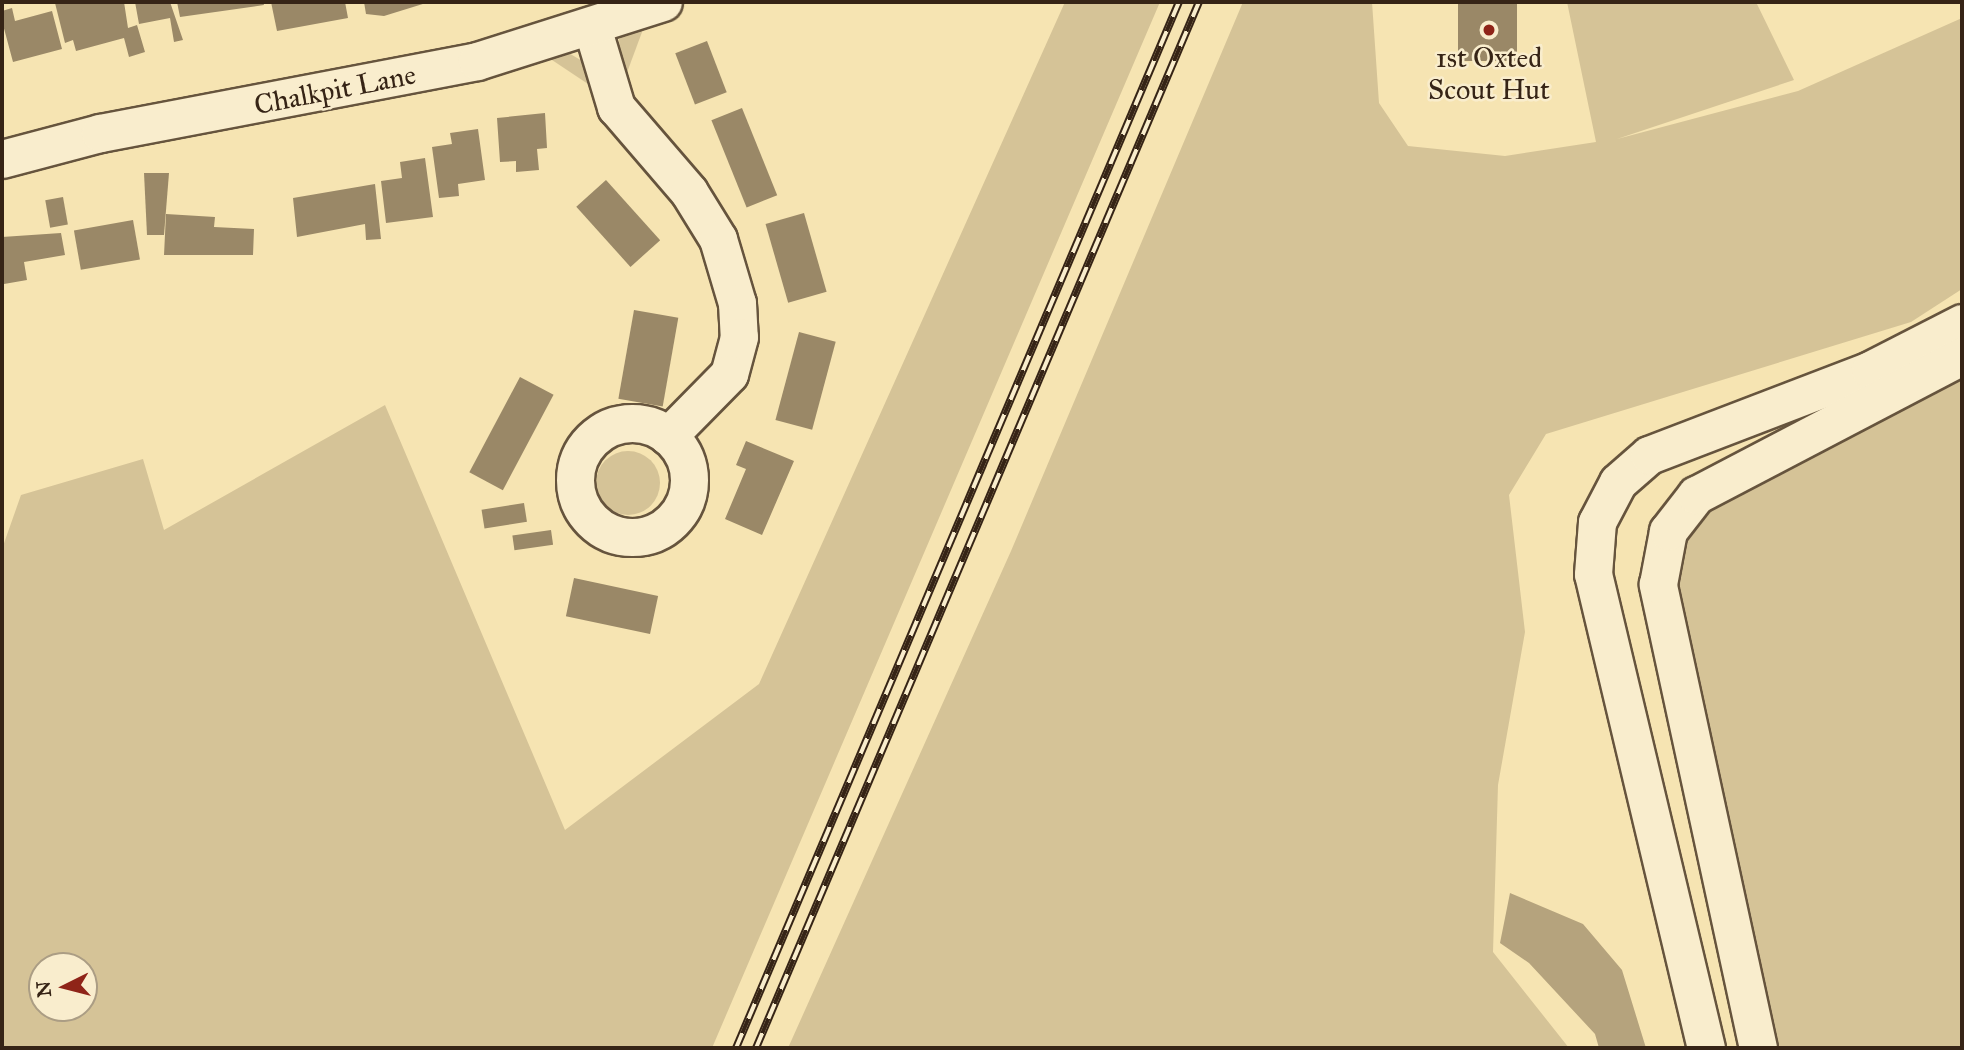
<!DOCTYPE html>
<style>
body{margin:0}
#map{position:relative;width:1964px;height:1050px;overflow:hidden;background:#f6e4b2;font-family:"IM FELL Great Primer",serif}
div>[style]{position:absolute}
.green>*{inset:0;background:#d5c397}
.round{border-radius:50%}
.water>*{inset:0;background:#b5a37d}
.building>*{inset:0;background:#9a8867;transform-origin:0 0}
.roads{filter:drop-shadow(2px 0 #66543d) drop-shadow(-2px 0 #66543d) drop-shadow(0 2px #66543d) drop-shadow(0 -2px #66543d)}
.minor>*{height:37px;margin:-18.5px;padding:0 18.5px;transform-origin:18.5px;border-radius:18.5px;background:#f9edcd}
.minor>.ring{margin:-18.5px;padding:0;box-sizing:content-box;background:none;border:37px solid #f9edcd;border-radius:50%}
.rail>*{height:8px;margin-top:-4px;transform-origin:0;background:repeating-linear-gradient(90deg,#f9edcd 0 16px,#362416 0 32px);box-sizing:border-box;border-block:2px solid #362416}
.dots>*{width:19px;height:19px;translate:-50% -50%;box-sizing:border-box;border:4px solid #f9edcd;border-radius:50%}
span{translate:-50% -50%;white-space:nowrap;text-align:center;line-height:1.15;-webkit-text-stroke:5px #f9edcd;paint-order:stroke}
.poi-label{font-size:28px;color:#362416}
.street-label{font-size:28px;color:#362416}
.frame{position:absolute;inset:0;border:4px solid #362416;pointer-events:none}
.north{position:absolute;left:28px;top:952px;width:70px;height:70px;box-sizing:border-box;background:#f9edcd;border:2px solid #ab9d84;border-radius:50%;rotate:264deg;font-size:19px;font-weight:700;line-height:28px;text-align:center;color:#362416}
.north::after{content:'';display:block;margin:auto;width:24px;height:32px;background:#8f2418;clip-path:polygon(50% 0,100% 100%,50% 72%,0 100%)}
</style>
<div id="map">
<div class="green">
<i style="clip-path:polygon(evenodd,1065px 2px,1160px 2px,712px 1048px,2px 1048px,2px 549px,21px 495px,143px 459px,164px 530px,385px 405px,565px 830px,759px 684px,1065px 2px,84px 966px,84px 1008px,42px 1008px,42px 966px,84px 966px)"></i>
<i style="clip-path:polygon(1243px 2px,1372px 2px,1379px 103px,1408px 146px,1505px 156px,1596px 142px,1567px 2px,1756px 2px,1794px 80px,1617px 139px,1798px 91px,1962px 18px,1962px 289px,1911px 322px,1546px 434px,1509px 495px,1525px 632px,1498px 785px,1493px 952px,1569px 1048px,788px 1048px,1011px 551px)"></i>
<i style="clip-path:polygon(645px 24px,622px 86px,619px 39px)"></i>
<i style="clip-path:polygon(567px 52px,589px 65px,597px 90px,546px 56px)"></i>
<i style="clip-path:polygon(1962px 368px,1962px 1048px,1767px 1048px,1669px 587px,1679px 535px,1702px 504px)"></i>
<i class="round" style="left:596px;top:451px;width:64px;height:64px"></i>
</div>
<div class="water">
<i style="clip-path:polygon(1510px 893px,1583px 924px,1622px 970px,1646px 1048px,1599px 1048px,1595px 1034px,1529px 963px,1500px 943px)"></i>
</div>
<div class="building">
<i style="clip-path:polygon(124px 2px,128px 28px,137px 25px,145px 52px,129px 57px,124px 38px,76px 51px,73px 40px,65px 43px,55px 3px)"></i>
<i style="clip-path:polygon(135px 2px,170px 2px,183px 40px,174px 42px,170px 18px,139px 24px)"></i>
<i style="clip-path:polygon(177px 2px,263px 2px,264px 5px,180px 17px)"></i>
<i style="clip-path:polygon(271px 2px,345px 2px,348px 18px,277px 31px)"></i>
<i style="clip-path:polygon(364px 2px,425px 2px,426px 3px,384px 16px,366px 14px)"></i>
<i style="left:1458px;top:2px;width:59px;height:59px"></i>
<i style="clip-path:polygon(12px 8px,15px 21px,52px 11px,62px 49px,13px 62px,2px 21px,2px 11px)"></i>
<i style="left:707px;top:41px;width:55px;height:34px;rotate:69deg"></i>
<i style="left:742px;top:108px;width:94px;height:33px;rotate:68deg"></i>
<i style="clip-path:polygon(545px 113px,547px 148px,537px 149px,539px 170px,516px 172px,516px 161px,500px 162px,497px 118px)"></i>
<i style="clip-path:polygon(478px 129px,485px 180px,458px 184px,459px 196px,439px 198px,432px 147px,452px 144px,450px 133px)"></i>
<i style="clip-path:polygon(425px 158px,433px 217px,386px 223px,381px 181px,402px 178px,400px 162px)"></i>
<i style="clip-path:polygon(144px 173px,169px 173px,164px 235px,147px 235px)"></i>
<i style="left:606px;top:180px;width:81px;height:40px;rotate:48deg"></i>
<i style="clip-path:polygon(375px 184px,381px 239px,366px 240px,365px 224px,297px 237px,293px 198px)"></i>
<i style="left:63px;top:197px;width:28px;height:18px;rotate:80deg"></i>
<i style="left:804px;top:213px;width:82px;height:40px;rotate:74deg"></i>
<i style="clip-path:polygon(166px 214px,215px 217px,214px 227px,254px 229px,253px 255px,164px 255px)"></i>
<i style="left:133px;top:220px;width:40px;height:60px;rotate:80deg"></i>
<i style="clip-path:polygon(61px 233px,65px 255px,24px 262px,27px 280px,4px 284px,2px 237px)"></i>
<i style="left:634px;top:310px;width:45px;height:90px;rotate:10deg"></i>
<i style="left:799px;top:332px;width:38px;height:91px;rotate:15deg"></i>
<i style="left:520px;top:377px;width:38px;height:108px;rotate:28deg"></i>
<i style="clip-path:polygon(746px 441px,794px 461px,762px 535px,725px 519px,746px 469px,736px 465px)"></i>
<i style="left:524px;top:503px;width:19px;height:43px;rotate:81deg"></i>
<i style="left:551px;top:530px;width:15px;height:39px;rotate:82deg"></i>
<i style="left:574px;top:578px;width:86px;height:39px;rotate:12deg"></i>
</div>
<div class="roads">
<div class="minor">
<i style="left:592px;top:27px;width:84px;rotate:73.3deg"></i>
<i style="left:616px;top:107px;width:112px;rotate:49.3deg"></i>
<i style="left:689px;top:192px;width:55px;rotate:58.3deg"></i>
<i style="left:718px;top:239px;width:67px;rotate:73.5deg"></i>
<i style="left:737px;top:303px;width:34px;rotate:87deg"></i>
<i style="left:739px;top:337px;width:38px;rotate:105deg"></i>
<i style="left:729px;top:374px;width:87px;rotate:134.5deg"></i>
<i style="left:2px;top:159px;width:101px;rotate:-14.9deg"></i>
<i style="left:100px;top:133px;width:384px;rotate:-10.8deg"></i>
<i style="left:477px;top:61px;width:195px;rotate:-17.6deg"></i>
<i class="ring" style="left:575px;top:423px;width:77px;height:77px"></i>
<i style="left:1706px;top:1048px;width:487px;rotate:-103.4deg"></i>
<i style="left:1593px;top:574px;width:52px;rotate:-85.6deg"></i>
<i style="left:1597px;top:522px;width:45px;rotate:-62.3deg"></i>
<i style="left:1618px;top:482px;width:41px;rotate:-41.1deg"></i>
<i style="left:1649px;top:455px;width:237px;rotate:-21deg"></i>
<i style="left:1870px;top:370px;width:103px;rotate:-27.1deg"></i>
<i style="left:1758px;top:1048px;width:475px;rotate:-102.2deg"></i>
<i style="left:1658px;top:584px;width:54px;rotate:-79.3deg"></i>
<i style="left:1668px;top:531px;width:46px;rotate:-52.1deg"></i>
<i style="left:1696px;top:495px;width:300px;rotate:-27.6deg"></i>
</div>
</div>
<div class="rail">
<i style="left:736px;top:1048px;width:1136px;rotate:-67.05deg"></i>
<i style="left:756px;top:1048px;width:1136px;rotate:-67.05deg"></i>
</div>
<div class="dots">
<i style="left:1489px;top:30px;background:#8f2418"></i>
</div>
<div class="poi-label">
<span style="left:1489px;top:74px">1st Oxted<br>Scout Hut</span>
</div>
<div class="street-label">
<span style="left:335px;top:90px;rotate:-11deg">Chalkpit Lane</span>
</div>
<div class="frame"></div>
<div class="north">N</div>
</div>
